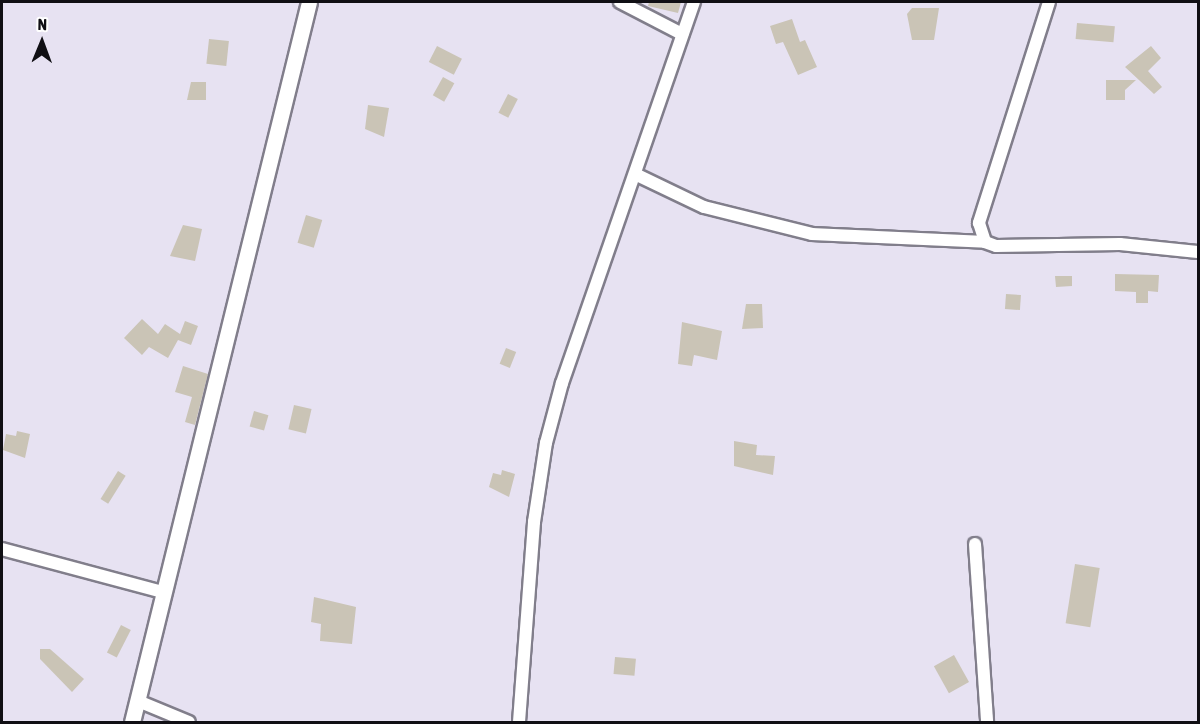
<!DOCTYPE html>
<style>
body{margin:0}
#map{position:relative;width:1200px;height:724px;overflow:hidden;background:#e7e2f2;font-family:"Asap Condensed",sans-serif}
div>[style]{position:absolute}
.building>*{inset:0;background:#cac4b6;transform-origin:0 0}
.roads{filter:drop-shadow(2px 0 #817e8b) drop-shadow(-2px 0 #817e8b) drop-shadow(0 2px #817e8b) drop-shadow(0 -2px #817e8b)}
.minor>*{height:12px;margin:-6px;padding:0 6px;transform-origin:6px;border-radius:6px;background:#fff}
.tertiary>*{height:15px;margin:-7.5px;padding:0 7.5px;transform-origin:7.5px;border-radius:7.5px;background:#fff}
span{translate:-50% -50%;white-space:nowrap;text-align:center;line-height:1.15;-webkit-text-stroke:6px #fff;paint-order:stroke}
.frame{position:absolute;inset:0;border:3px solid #100f14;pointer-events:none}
.north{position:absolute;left:12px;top:12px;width:60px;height:60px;-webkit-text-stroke:4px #fff;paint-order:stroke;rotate:1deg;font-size:16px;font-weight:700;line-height:24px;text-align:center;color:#100f14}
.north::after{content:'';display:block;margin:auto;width:21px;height:27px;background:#100f14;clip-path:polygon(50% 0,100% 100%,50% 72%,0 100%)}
</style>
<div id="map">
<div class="building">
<i style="clip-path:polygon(649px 2px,681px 2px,678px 13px,648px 6px)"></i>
<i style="clip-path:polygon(912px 8px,939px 8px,934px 40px,912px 40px,907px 14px)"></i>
<i style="clip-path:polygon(792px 19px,800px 42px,805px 40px,817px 67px,798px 75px,783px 42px,776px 44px,770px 26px)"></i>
<i style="left:1077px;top:23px;width:38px;height:16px;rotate:5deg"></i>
<i style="left:209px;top:39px;width:20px;height:25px;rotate:6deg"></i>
<i style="left:437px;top:46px;width:28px;height:18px;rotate:27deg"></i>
<i style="clip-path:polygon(1151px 46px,1161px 58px,1148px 71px,1162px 87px,1154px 94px,1125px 67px)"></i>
<i style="left:443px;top:77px;width:13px;height:21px;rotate:29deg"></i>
<i style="clip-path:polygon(1106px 80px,1136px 80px,1125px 90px,1125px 100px,1106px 100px)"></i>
<i style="clip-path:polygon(191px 82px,206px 82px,206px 100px,187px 100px)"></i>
<i style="left:508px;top:94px;width:11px;height:21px;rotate:27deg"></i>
<i style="clip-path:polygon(368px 105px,389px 108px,384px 137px,365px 129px)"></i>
<i style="left:306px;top:215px;width:17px;height:29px;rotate:17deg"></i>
<i style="clip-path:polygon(183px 225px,202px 229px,195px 261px,170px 256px)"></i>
<i style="clip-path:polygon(1115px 274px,1159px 275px,1158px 292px,1148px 291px,1148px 303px,1136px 303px,1136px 292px,1115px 291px)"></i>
<i style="clip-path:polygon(1055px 276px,1072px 276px,1072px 286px,1056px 287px)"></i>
<i style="left:1006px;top:294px;width:15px;height:15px;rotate:4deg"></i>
<i style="clip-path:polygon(746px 304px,762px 304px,763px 328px,742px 329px)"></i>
<i style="clip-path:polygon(142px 319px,158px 334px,165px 324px,180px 334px,185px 321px,198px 326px,191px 345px,178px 340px,168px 358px,149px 347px,142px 355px,124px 338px)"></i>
<i style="clip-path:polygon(682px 322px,722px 331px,717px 360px,694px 355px,692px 366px,678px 364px)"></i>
<i style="left:506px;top:348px;width:11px;height:17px;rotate:22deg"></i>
<i style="clip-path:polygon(183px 366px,208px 374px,195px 425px,185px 422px,192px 397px,175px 392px)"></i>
<i style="left:294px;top:405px;width:18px;height:25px;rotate:13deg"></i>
<i style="left:254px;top:411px;width:15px;height:16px;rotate:16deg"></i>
<i style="clip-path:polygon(17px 431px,30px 434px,25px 458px,3px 450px,6px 434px,16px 436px)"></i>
<i style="clip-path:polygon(734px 441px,757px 445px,756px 455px,775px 456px,773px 475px,734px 466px)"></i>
<i style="clip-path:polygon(502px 470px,515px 474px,509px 497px,489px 487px,493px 473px,501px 475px)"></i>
<i style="left:118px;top:471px;width:9px;height:33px;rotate:32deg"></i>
<i style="left:1075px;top:564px;width:25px;height:60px;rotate:9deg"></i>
<i style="clip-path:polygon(314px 597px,356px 607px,352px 644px,320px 641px,321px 624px,311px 622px)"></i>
<i style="left:121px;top:625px;width:11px;height:31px;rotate:27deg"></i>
<i style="clip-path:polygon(40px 649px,50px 649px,84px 679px,72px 692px,40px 659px)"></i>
<i style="left:954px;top:655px;width:31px;height:23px;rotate:61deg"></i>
<i style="left:615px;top:657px;width:21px;height:17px;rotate:5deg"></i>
</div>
<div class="roads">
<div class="minor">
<i style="left:620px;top:2px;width:70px;rotate:27.3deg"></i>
<i style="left:1049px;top:2px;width:232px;rotate:107.6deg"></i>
<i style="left:979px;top:223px;width:20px;rotate:72deg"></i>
<i style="left:985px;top:242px;width:12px;rotate:20deg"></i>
<i style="left:996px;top:246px;width:124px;rotate:-0.9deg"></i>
<i style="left:1120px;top:244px;width:78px;rotate:5.9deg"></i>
<i style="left:635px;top:174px;width:76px;rotate:25.6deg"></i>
<i style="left:704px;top:207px;width:111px;rotate:14deg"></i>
<i style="left:812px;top:234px;width:173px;rotate:2.6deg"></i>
<i style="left:975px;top:544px;width:178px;rotate:86.1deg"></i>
<i style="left:2px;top:549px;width:166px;rotate:15deg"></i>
<i style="left:138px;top:701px;width:55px;rotate:22.4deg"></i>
<i style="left:519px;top:722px;width:201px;rotate:-85.7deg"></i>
<i style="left:534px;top:522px;width:80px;rotate:-81.4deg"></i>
<i style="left:546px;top:443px;width:62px;rotate:-75.1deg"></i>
<i style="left:562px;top:383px;width:403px;rotate:-70.9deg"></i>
</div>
<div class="tertiary">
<i style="left:132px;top:722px;width:741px;rotate:-76.19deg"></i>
</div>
</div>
<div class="frame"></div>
<div class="north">N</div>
</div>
